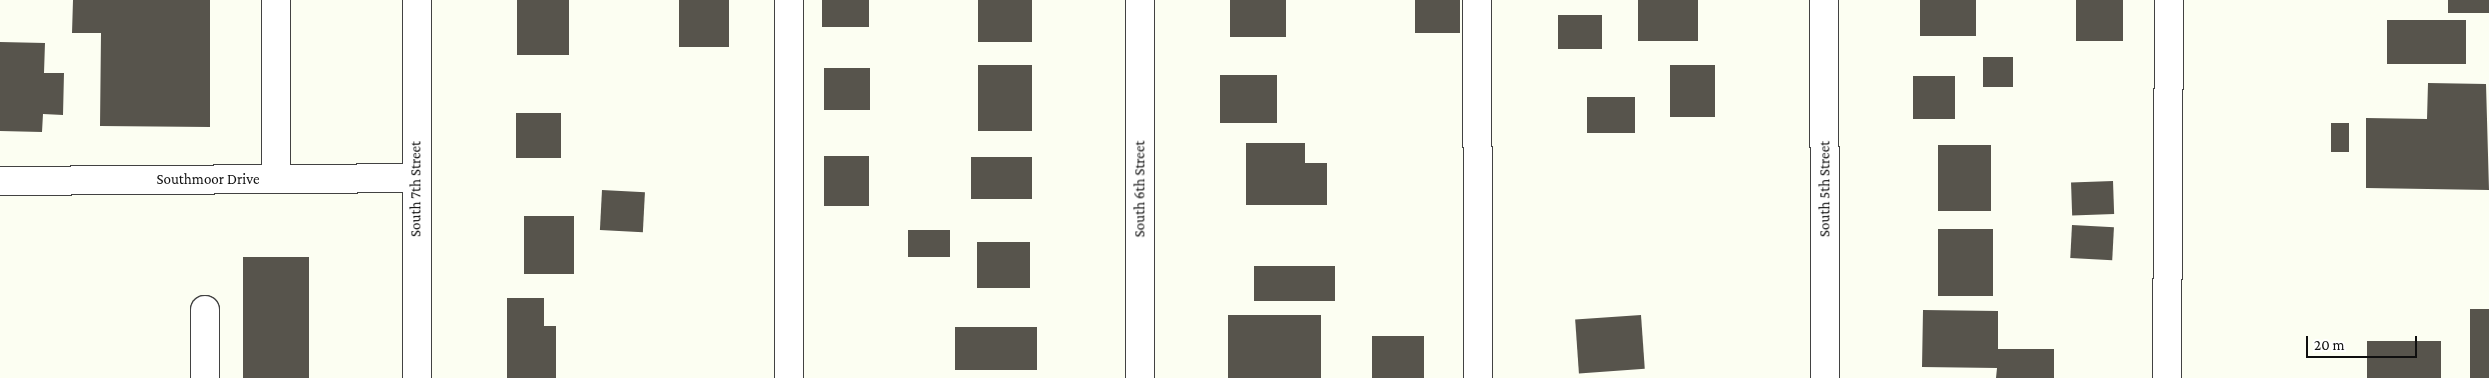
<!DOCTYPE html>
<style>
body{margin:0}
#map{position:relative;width:2489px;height:378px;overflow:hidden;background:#fcfef2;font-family:"Crimson Pro",serif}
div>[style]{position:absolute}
.building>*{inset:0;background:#57544c;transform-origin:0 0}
.roads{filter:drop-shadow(1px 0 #424242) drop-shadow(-1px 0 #424242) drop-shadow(0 1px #424242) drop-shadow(0 -1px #424242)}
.minor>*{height:28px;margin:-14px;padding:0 14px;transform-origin:14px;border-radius:14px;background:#fff}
span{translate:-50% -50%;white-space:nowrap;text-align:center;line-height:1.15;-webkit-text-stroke:5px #fff;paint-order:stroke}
.street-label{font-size:15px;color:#0f0f0f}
.scale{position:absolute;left:2306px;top:336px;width:111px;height:22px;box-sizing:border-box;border:2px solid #0f0f0f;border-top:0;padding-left:6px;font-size:15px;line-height:18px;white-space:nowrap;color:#0f0f0f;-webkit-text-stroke:4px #fff;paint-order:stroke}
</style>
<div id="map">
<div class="building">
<i style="clip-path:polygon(73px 0,210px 0,210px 127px,100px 126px,101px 33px,72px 33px)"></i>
<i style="left:517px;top:0;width:52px;height:55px"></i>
<i style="left:679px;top:0;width:50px;height:47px"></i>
<i style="left:822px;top:0;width:47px;height:27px"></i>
<i style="left:978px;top:0;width:54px;height:42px"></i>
<i style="left:1230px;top:0;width:56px;height:37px"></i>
<i style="left:1415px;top:0;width:45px;height:33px"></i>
<i style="left:1638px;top:0;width:60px;height:41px"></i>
<i style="left:1920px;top:0;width:56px;height:36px"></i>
<i style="left:2076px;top:0;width:47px;height:41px"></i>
<i style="left:2448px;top:0;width:41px;height:13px"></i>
<i style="left:1558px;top:15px;width:44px;height:34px"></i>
<i style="left:2387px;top:20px;width:79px;height:44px"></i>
<i style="clip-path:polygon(0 42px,45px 43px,44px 73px,64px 73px,63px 115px,43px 114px,42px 132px,0 131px)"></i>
<i style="left:1983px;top:57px;width:30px;height:30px"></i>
<i style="left:978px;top:65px;width:54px;height:66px"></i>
<i style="left:1670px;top:65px;width:45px;height:52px"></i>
<i style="left:824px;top:68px;width:46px;height:42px"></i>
<i style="left:1220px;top:75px;width:57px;height:48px"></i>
<i style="left:1913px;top:76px;width:42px;height:43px"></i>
<i style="clip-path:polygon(2428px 83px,2486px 84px,2489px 190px,2366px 188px,2366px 118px,2427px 119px)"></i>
<i style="left:1587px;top:97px;width:48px;height:36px"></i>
<i style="left:516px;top:113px;width:45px;height:45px"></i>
<i style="left:2331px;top:123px;width:18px;height:29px"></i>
<i style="clip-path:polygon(1246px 143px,1305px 143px,1305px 163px,1327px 163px,1327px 205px,1246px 205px)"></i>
<i style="left:1938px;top:145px;width:53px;height:66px"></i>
<i style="left:824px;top:156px;width:45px;height:50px"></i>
<i style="left:971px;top:157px;width:61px;height:42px"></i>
<i style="left:2113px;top:181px;width:33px;height:42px;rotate:88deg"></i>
<i style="left:602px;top:190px;width:43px;height:40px;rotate:3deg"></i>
<i style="left:524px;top:216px;width:50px;height:58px"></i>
<i style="left:2072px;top:225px;width:42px;height:33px;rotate:3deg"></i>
<i style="left:1938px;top:229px;width:55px;height:67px"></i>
<i style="left:908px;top:230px;width:42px;height:27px"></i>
<i style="left:977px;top:242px;width:53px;height:46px"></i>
<i style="left:243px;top:257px;width:66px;height:121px"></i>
<i style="left:1254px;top:266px;width:81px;height:35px"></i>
<i style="clip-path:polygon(507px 298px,544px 298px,544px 326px,556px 326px,556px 378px,507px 378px)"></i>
<i style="left:2470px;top:309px;width:19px;height:69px"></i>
<i style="clip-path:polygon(1923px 310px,1998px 311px,1998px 349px,2054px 349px,2054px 378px,1996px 378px,1997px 368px,1922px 367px)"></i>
<i style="left:1228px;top:315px;width:93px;height:63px"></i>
<i style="left:1641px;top:315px;width:54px;height:66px;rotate:86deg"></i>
<i style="left:955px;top:327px;width:82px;height:43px"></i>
<i style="left:1372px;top:336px;width:52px;height:42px"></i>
<i style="left:2367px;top:341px;width:74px;height:37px"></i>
</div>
<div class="roads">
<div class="minor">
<i style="left:276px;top:0;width:179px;rotate:90deg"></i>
<i style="left:1140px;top:0;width:378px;rotate:90deg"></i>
<i style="left:1477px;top:0;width:378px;rotate:89.8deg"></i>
<i style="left:1824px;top:0;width:378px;rotate:89.8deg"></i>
<i style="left:0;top:181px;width:415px;rotate:-0.4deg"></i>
<i style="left:205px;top:378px;width:68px;rotate:-90deg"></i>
<i style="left:417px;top:378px;width:378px;rotate:-90deg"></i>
<i style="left:789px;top:378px;width:378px;rotate:-90deg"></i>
<i style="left:2167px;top:378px;width:378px;rotate:-89.7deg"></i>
</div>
</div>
<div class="street-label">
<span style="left:208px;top:180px">Southmoor Drive</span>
<span style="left:416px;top:189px;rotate:-90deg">South 7th Street</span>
<span style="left:1140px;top:189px;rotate:-90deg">South 6th Street</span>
<span style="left:1825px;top:189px;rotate:-90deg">South 5th Street</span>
</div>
<div class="scale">20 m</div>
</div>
